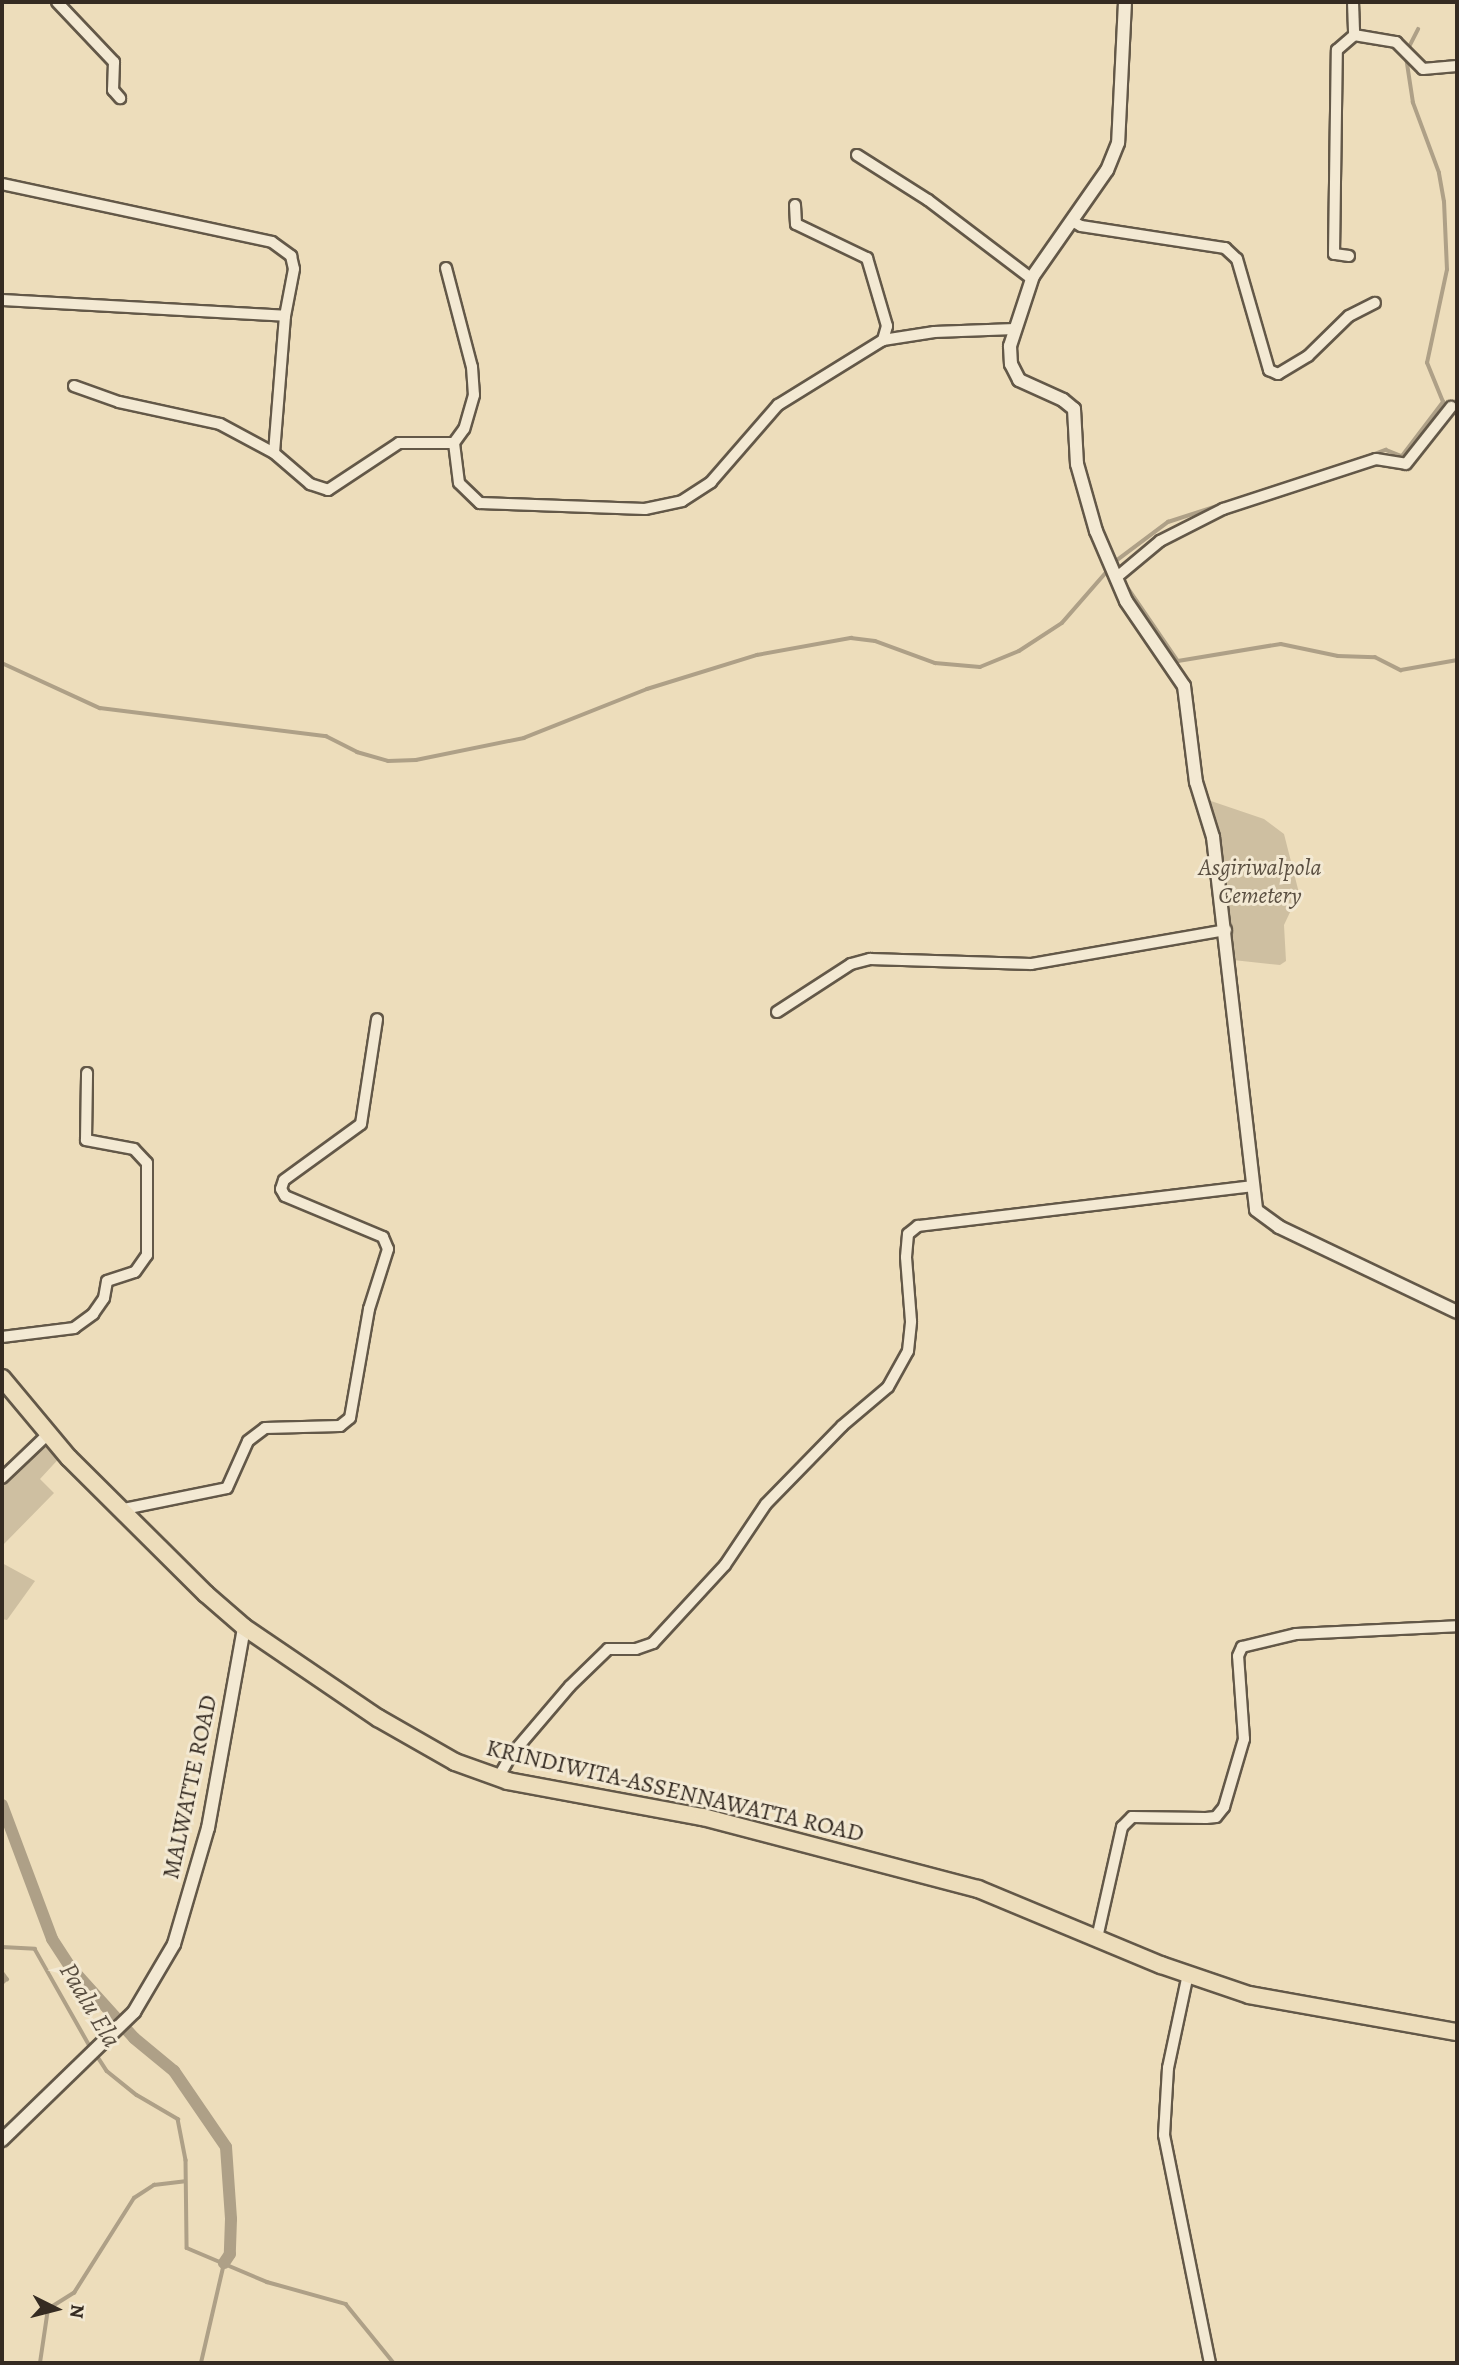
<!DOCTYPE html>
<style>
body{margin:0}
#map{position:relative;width:1459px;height:2365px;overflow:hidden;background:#edddbb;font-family:Alegreya,serif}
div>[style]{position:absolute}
.green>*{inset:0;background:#cebfa1}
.stream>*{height:3.5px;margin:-1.75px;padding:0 1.75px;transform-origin:1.75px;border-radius:1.75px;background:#aea087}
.canal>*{height:12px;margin:-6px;padding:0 6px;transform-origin:6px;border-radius:6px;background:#aea087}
.roads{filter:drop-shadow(2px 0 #635848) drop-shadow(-2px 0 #635848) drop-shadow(0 2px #635848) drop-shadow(0 -2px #635848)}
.minor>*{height:10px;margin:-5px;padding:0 5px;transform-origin:5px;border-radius:5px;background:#f3e9d3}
.tertiary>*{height:12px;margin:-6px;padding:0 6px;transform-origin:6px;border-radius:6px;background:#f3e9d3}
.primary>*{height:16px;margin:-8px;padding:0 8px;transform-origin:8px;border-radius:8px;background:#edddbb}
span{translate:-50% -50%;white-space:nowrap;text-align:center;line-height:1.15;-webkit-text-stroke:6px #f3e9d3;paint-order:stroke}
.park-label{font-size:24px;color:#5b5042;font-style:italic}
.street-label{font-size:24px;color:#352b22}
.water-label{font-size:26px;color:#594e40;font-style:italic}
.frame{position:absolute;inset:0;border:4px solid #352b22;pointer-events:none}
.north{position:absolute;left:21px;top:2274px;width:70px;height:70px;-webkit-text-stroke:5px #f3e9d3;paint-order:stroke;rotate:96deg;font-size:19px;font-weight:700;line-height:28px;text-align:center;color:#352b22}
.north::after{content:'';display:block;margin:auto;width:24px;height:32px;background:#352b22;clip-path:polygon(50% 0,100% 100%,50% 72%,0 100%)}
</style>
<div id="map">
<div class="green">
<i style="clip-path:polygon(1211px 801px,1264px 819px,1284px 834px,1299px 893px,1284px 925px,1286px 961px,1280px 965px,1233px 960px,1207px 804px)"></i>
<i style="clip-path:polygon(48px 1434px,64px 1453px,40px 1479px,54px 1493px,2px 1546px,2px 1478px)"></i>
<i style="clip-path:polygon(2px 1563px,35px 1581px,7px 1620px,2px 1619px)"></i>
</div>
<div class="stream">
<i style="left:1408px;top:49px;width:22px;rotate:-63deg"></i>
<i style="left:1354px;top:462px;width:34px;rotate:-21deg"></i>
<i style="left:1386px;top:450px;width:17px;rotate:21deg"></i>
<i style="left:1402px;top:456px;width:68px;rotate:-52.8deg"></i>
<i style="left:1443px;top:402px;width:42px;rotate:-112.3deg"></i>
<i style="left:1427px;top:363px;width:95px;rotate:-77.9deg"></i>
<i style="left:1447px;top:270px;width:68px;rotate:-92.5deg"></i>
<i style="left:1444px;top:202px;width:29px;rotate:-100deg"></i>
<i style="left:1439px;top:173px;width:75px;rotate:-110.4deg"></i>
<i style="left:1413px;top:103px;width:47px;rotate:-98.7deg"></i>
<i style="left:1124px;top:582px;width:96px;rotate:55.6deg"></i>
<i style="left:1178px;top:661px;width:104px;rotate:-9.4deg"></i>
<i style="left:1281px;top:644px;width:58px;rotate:11.9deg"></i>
<i style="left:1338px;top:656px;width:37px;rotate:2deg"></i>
<i style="left:1375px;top:657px;width:29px;rotate:27deg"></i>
<i style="left:1401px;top:670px;width:57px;rotate:-10.1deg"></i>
<i style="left:2px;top:663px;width:108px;rotate:24.7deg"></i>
<i style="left:100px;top:708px;width:228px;rotate:7.1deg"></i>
<i style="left:326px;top:736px;width:35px;rotate:27deg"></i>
<i style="left:357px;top:752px;width:32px;rotate:16deg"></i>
<i style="left:388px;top:761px;width:28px;rotate:-2deg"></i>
<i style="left:416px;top:760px;width:110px;rotate:-11.5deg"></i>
<i style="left:524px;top:738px;width:132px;rotate:-21.7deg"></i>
<i style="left:647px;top:689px;width:115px;rotate:-17.2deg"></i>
<i style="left:757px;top:655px;width:96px;rotate:-10.3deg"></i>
<i style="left:851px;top:638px;width:24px;rotate:7deg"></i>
<i style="left:875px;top:641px;width:64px;rotate:20.1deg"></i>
<i style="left:935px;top:663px;width:45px;rotate:5.1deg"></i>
<i style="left:980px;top:667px;width:42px;rotate:-22.3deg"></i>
<i style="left:1019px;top:651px;width:51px;rotate:-33.1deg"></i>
<i style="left:1062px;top:623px;width:82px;rotate:-48.9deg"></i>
<i style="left:1116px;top:561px;width:65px;rotate:-36.9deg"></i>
<i style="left:1168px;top:522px;width:181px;rotate:-18deg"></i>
<i style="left:2px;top:1947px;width:33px;rotate:3deg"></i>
<i style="left:35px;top:1949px;width:114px;rotate:60.5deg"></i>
<i style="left:2px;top:1972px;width:9px;rotate:54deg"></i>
<i style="left:7px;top:1979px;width:7px;rotate:135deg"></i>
<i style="left:96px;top:2054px;width:20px;rotate:57deg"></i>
<i style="left:107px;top:2071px;width:38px;rotate:39deg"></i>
<i style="left:137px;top:2095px;width:48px;rotate:30.3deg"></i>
<i style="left:178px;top:2119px;width:42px;rotate:79deg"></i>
<i style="left:186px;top:2160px;width:88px;rotate:89.3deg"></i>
<i style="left:187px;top:2248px;width:87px;rotate:23deg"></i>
<i style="left:267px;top:2282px;width:82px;rotate:15.6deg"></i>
<i style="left:346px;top:2304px;width:76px;rotate:50.9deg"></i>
<i style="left:40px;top:2363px;width:55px;rotate:-81.6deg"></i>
<i style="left:48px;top:2309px;width:31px;rotate:-32deg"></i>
<i style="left:74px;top:2293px;width:112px;rotate:-57.7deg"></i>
<i style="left:134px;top:2198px;width:24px;rotate:-33deg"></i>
<i style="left:154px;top:2185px;width:31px;rotate:-7deg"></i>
<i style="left:201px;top:2363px;width:103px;rotate:-77deg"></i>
</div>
<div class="canal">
<i style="left:2px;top:1805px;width:143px;rotate:69.5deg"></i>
<i style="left:52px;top:1939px;width:35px;rotate:57deg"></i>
<i style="left:71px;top:1968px;width:94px;rotate:48deg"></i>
<i style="left:134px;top:2038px;width:52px;rotate:39.5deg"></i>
<i style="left:174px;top:2071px;width:92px;rotate:55.6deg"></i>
<i style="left:226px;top:2147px;width:72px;rotate:86deg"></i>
<i style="left:231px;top:2219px;width:35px;rotate:92deg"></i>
<i style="left:230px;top:2254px;width:11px;rotate:124deg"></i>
</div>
<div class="roads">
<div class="minor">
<i style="left:57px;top:2px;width:83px;rotate:46.5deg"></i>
<i style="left:114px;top:62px;width:28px;rotate:92deg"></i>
<i style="left:113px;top:90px;width:11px;rotate:49deg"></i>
<i style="left:1353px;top:2px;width:33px;rotate:88deg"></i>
<i style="left:857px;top:155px;width:84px;rotate:32.4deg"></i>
<i style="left:928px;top:200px;width:131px;rotate:37.2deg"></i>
<i style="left:2px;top:184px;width:276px;rotate:12.1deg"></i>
<i style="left:272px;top:242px;width:24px;rotate:36deg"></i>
<i style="left:291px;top:256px;width:13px;rotate:77deg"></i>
<i style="left:294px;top:269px;width:48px;rotate:100.8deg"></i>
<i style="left:285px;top:316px;width:137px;rotate:94.6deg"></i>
<i style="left:274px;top:453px;width:48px;rotate:40.7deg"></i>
<i style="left:310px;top:484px;width:19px;rotate:18deg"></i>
<i style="left:328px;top:490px;width:85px;rotate:-33.5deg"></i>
<i style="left:399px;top:443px;width:55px"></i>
<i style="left:795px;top:205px;width:19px;rotate:87deg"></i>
<i style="left:796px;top:224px;width:79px;rotate:25.6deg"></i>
<i style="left:867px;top:258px;width:71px;rotate:73.6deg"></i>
<i style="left:887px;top:326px;width:15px;rotate:106deg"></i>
<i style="left:1072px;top:221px;width:10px;rotate:29deg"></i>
<i style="left:1081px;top:226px;width:146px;rotate:8.7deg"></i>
<i style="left:1225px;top:248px;width:16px;rotate:43deg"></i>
<i style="left:1237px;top:259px;width:116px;rotate:73.9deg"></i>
<i style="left:1269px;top:370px;width:10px;rotate:24deg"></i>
<i style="left:1278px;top:374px;width:35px;rotate:-31deg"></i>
<i style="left:1308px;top:356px;width:57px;rotate:-44.3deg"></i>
<i style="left:1349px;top:316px;width:29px;rotate:-27deg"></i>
<i style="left:1349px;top:256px;width:15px;rotate:-172deg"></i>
<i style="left:1334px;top:254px;width:204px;rotate:-89.2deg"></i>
<i style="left:1337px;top:50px;width:23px;rotate:-41deg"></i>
<i style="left:1354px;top:35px;width:43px;rotate:9.5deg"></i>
<i style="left:1396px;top:42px;width:38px;rotate:45deg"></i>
<i style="left:1423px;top:69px;width:34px;rotate:-5deg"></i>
<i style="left:446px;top:268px;width:102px;rotate:75.3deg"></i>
<i style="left:472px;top:367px;width:28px;rotate:86deg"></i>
<i style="left:474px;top:395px;width:35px;rotate:106deg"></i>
<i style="left:464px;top:429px;width:17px;rotate:126deg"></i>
<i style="left:454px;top:443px;width:40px;rotate:82.9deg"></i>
<i style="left:459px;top:483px;width:29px;rotate:44deg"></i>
<i style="left:480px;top:503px;width:165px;rotate:2.1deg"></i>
<i style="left:645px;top:509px;width:38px;rotate:-12deg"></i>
<i style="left:682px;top:501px;width:35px;rotate:-33deg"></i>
<i style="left:711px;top:482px;width:102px;rotate:-49deg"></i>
<i style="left:778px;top:405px;width:123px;rotate:-31.8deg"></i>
<i style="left:883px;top:340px;width:52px;rotate:-8.9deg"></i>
<i style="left:934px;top:332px;width:81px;rotate:-2.1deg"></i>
<i style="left:2px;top:300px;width:283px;rotate:3.2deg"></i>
<i style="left:74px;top:386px;width:48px;rotate:19.6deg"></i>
<i style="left:119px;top:402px;width:103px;rotate:12.3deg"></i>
<i style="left:220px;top:424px;width:61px;rotate:28.2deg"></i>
<i style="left:1117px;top:577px;width:56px;rotate:-39.9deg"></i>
<i style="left:1160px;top:541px;width:71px;rotate:-26.9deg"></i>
<i style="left:1223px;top:509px;width:161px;rotate:-18.1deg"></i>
<i style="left:1376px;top:459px;width:30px;rotate:9deg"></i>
<i style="left:1406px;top:464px;width:73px;rotate:-51.7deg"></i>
<i style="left:777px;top:1012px;width:88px;rotate:-33deg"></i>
<i style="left:851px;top:964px;width:20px;rotate:-15deg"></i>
<i style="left:870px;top:959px;width:161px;rotate:1.8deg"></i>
<i style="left:1031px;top:964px;width:198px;rotate:-9.9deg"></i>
<i style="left:2px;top:1337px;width:73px;rotate:-7.1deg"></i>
<i style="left:74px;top:1328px;width:24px;rotate:-36deg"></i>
<i style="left:93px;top:1314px;width:19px;rotate:-55deg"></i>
<i style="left:104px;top:1298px;width:17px;rotate:-80deg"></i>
<i style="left:107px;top:1281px;width:29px;rotate:-18deg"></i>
<i style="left:135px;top:1272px;width:21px;rotate:-55deg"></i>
<i style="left:147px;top:1255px;width:92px;rotate:-90deg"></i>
<i style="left:147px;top:1163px;width:19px;rotate:-133deg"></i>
<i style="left:134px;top:1149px;width:49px;rotate:-169.4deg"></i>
<i style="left:86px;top:1140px;width:67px;rotate:-89.1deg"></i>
<i style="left:2px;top:1478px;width:64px;rotate:-43.7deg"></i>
<i style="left:119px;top:1510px;width:110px;rotate:-11.5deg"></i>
<i style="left:227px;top:1488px;width:51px;rotate:-65.9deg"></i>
<i style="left:248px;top:1441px;width:21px;rotate:-37deg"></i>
<i style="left:265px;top:1428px;width:75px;rotate:-1.5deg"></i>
<i style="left:340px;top:1426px;width:13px;rotate:-39deg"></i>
<i style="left:350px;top:1418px;width:111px;rotate:-80.1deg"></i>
<i style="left:369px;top:1309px;width:63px;rotate:-72.4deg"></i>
<i style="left:388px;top:1249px;width:13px;rotate:-113deg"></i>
<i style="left:383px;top:1237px;width:106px;rotate:-157.3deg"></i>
<i style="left:285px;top:1196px;width:8px;rotate:-120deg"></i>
<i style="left:281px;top:1189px;width:9px;rotate:-72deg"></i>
<i style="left:284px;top:1180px;width:95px;rotate:-36deg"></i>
<i style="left:361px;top:1124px;width:106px;rotate:-81.3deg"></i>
<i style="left:498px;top:1778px;width:28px;rotate:-60deg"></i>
<i style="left:512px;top:1754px;width:89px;rotate:-49.5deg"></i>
<i style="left:570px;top:1686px;width:53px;rotate:-44.2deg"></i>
<i style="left:608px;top:1649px;width:28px"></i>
<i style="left:636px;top:1649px;width:18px;rotate:-19deg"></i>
<i style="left:653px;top:1643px;width:106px;rotate:-47.3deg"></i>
<i style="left:725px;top:1565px;width:73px;rotate:-56.1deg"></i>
<i style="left:766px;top:1504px;width:109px;rotate:-45.7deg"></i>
<i style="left:842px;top:1426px;width:60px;rotate:-40.3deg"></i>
<i style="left:888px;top:1387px;width:41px;rotate:-60.9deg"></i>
<i style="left:908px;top:1351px;width:30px;rotate:-84deg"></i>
<i style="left:911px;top:1321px;width:64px;rotate:-94.5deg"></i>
<i style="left:906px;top:1257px;width:23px;rotate:-85deg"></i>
<i style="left:908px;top:1234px;width:13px;rotate:-39deg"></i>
<i style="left:918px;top:1226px;width:335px;rotate:-6.8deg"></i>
<i style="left:1097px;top:1938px;width:114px;rotate:-77.3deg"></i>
<i style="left:1122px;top:1827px;width:14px;rotate:-45deg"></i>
<i style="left:1132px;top:1817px;width:74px;rotate:0.8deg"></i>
<i style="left:1206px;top:1818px;width:10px;rotate:-6deg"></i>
<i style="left:1216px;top:1817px;width:13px;rotate:-51deg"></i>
<i style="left:1224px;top:1807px;width:71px;rotate:-73.6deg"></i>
<i style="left:1244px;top:1739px;width:83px;rotate:-94.1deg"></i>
<i style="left:1238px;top:1656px;width:10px;rotate:-66deg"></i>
<i style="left:1242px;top:1647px;width:56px;rotate:-13.5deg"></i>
<i style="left:1296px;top:1634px;width:161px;rotate:-2.8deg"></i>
<i style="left:1188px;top:1974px;width:96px;rotate:102deg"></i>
<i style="left:1168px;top:2068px;width:67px;rotate:93.4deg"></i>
<i style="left:1164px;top:2135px;width:233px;rotate:78.6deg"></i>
</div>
<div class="tertiary">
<i style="left:1125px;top:2px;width:141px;rotate:92.8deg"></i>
<i style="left:1118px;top:143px;width:29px;rotate:112deg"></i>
<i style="left:1107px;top:170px;width:129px;rotate:124.9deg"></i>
<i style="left:1033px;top:276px;width:74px;rotate:108.2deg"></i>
<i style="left:1010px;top:346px;width:18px;rotate:87deg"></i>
<i style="left:1011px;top:364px;width:18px;rotate:63deg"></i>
<i style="left:1019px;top:380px;width:48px;rotate:24.4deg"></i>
<i style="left:1063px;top:400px;width:14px;rotate:39deg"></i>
<i style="left:1074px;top:409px;width:55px;rotate:86.9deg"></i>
<i style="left:1077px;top:464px;width:70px;rotate:74.2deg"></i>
<i style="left:1096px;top:531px;width:76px;rotate:66.8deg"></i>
<i style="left:1126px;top:601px;width:103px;rotate:55.7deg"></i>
<i style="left:1184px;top:686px;width:97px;rotate:82.9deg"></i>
<i style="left:1196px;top:782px;width:58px;rotate:72.8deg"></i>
<i style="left:1213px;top:837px;width:375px;rotate:83.4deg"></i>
<i style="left:1256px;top:1210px;width:29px;rotate:36deg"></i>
<i style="left:1279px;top:1227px;width:197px;rotate:25.5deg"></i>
<i style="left:2px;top:2140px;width:184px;rotate:-44.1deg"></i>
<i style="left:134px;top:2012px;width:79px;rotate:-59.5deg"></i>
<i style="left:174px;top:1944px;width:121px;rotate:-73.7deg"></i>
<i style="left:208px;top:1828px;width:204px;rotate:-79.8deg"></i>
</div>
<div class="primary">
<i style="left:2px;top:1378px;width:104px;rotate:50.1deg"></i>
<i style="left:69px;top:1458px;width:193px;rotate:44.8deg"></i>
<i style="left:206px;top:1594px;width:50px;rotate:41deg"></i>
<i style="left:244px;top:1627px;width:162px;rotate:34.2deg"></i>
<i style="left:378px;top:1718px;width:89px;rotate:29.7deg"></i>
<i style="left:455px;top:1762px;width:56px;rotate:19.7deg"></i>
<i style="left:508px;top:1781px;width:198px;rotate:10.5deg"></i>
<i style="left:703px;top:1817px;width:284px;rotate:14.7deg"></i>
<i style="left:978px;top:1889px;width:198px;rotate:22.6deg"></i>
<i style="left:1161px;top:1965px;width:93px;rotate:18.8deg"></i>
<i style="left:1249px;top:1995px;width:211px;rotate:10.1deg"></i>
</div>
</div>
<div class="park-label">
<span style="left:1260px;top:882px">Asgiriwalpola<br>Cemetery</span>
</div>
<div class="street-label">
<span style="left:190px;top:1787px;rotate:-78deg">MALWATTE ROAD</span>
<span style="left:675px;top:1791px;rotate:13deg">KRINDIWITA-ASSENNAWATTA ROAD</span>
</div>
<div class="water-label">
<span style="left:90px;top:2005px;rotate:59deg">Paalu Ela</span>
</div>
<div class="frame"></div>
<div class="north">N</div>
</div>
